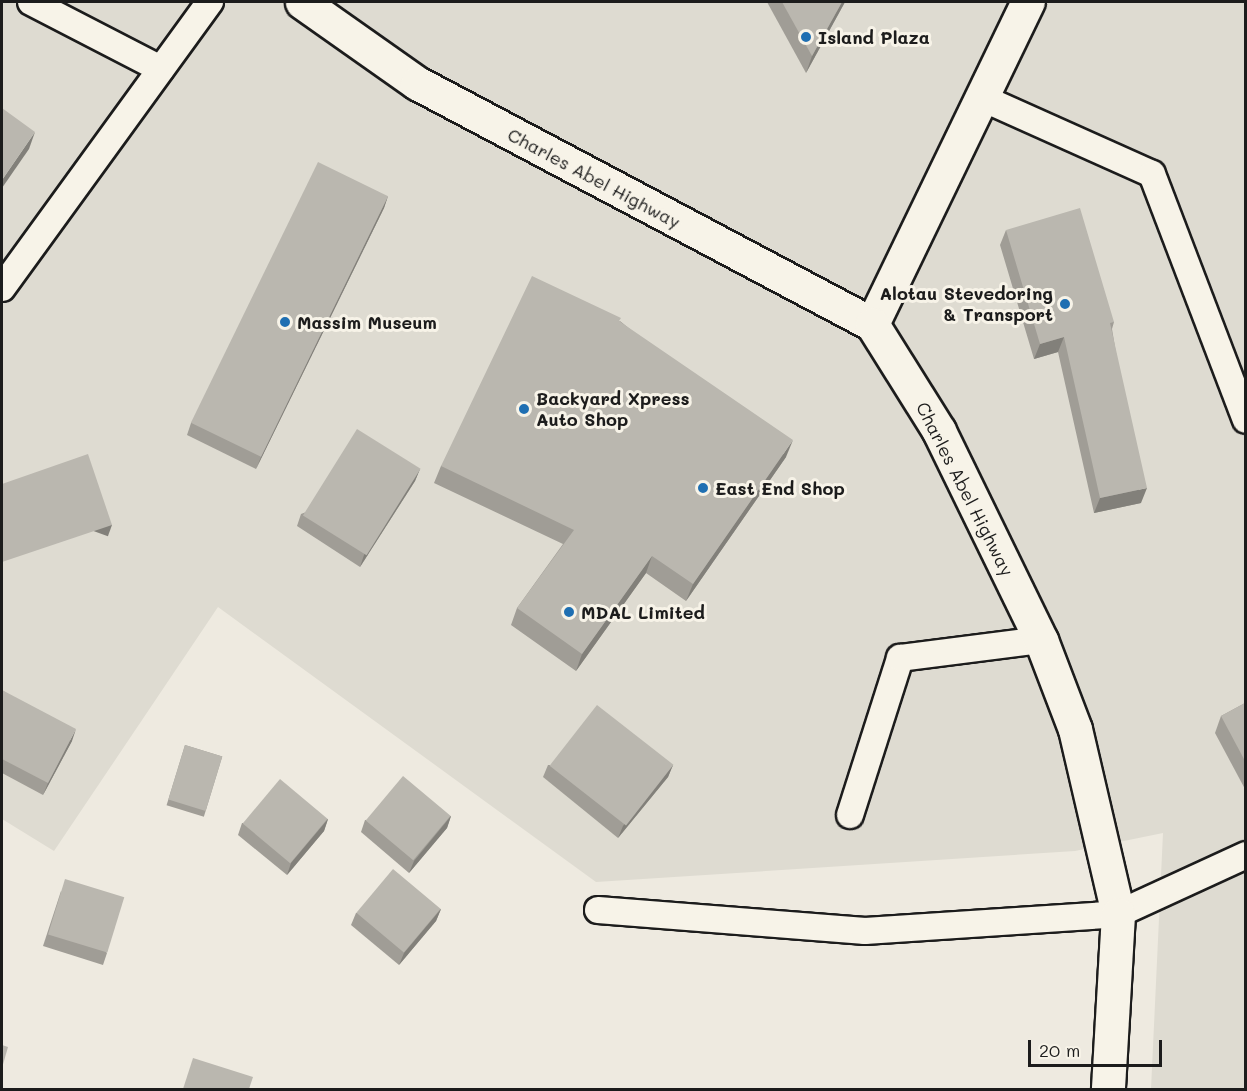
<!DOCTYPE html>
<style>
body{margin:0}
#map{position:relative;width:1247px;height:1091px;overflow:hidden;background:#eeeae0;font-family:Mali,sans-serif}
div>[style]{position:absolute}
.built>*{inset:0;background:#dedbd1}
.roads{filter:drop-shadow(2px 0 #1c1c1c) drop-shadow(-2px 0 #1c1c1c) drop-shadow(0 2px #1c1c1c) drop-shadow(0 -2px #1c1c1c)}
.lane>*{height:26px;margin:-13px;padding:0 13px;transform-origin:13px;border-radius:13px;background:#f7f3e8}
.street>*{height:33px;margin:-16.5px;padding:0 16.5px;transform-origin:16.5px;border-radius:16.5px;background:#f7f3e8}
.primary>*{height:33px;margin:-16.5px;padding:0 16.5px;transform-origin:16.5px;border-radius:16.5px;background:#f7f3e8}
.wall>*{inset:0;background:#a09d96;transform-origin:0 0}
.shaded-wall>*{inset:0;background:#82807a;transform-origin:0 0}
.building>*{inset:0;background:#bab7af;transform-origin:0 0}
.dots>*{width:16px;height:16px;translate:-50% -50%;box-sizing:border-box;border:3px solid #f7f3e8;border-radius:50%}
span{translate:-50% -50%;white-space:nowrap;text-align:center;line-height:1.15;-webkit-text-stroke:6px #f7f3e8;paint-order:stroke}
.poi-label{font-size:18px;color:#1c1c1c;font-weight:700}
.left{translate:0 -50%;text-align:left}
.right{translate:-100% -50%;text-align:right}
.street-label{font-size:18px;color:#1c1c1c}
.frame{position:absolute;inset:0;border:3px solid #1c1c1c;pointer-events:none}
.scale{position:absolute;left:1028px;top:1040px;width:134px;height:27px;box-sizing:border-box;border:3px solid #1c1c1c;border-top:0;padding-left:8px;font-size:18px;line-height:21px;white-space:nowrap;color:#1c1c1c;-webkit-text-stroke:4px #f7f3e8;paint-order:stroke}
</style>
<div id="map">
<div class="built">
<i style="clip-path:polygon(2px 2px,1245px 2px,1245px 1089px,1151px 1089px,1163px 833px,1075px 851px,596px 882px,218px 607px,54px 851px,2px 819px)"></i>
</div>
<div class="roads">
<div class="lane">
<i style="left:31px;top:2px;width:146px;rotate:27.3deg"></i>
<i style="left:980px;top:97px;width:188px;rotate:24.1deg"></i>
<i style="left:1152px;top:174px;width:263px;rotate:69.1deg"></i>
<i style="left:2px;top:288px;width:354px;rotate:-54deg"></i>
<i style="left:850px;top:815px;width:165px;rotate:-72.3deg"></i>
<i style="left:900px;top:658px;width:142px;rotate:-7.3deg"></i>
<i style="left:598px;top:910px;width:268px;rotate:4.5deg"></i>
<i style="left:865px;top:931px;width:254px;rotate:-3.8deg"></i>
<i style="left:1118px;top:914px;width:141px;rotate:-24.7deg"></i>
</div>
<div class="street">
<i style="left:872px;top:324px;width:358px;rotate:-64.2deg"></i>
</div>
<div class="primary">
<i style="left:302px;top:2px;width:141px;rotate:35.2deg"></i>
<i style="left:417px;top:83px;width:515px;rotate:27.91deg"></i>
<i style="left:872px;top:324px;width:126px;rotate:57.9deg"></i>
<i style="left:939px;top:431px;width:233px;rotate:64deg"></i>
<i style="left:1041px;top:640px;width:95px;rotate:69.1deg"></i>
<i style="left:1075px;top:729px;width:190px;rotate:76.9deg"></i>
<i style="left:1118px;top:914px;width:176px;rotate:93.3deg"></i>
</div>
</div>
<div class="wall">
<i style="clip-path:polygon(767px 2px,845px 2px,806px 73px)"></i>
<i style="clip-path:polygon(388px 196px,384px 208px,256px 469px,187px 435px,191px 423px)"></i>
<i style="clip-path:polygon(1006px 230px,1114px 322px,1112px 329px,1141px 503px,1094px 513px,1058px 352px,1034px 359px,1000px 245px)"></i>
<i style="clip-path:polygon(620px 321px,786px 457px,686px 601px,646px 573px,576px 671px,511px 625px,517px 608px,563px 544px,434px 483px,441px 466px)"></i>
<i style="clip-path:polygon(420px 469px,415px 481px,360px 567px,297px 526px,301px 514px)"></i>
<i style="clip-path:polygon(2px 690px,72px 741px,43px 795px,2px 773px)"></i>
<i style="clip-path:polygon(1245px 703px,1245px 789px,1215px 733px,1221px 716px)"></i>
<i style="left:185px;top:745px;width:39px;height:63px;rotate:17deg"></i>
<i style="clip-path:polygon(548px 765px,673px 765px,668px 777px,618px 838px,543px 777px)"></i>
<i style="clip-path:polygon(451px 816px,447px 828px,409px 873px,361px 832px,365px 820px)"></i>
<i style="clip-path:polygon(328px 819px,324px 831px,287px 875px,238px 835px,242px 823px)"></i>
<i style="clip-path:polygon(61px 891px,107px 953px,103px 965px,43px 946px)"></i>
<i style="clip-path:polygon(441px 909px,436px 921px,399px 965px,351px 925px,356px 913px)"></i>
</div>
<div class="shaded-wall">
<i style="clip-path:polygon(842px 2px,845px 2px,806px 73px,812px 56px)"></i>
<i style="clip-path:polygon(35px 132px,29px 149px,2px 188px,2px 180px)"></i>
<i style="clip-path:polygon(388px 196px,384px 208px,256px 469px,261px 457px)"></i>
<i style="clip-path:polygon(1064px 337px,1058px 352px,1034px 359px,1040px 344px)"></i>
<i style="clip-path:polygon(793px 440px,786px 457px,686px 601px,693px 584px)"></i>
<i style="clip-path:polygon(420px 469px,415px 481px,360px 567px,364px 555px)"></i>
<i style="clip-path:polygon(1147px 488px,1141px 503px,1094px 513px,1100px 498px)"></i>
<i style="left:112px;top:525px;width:12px;height:116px;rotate:110deg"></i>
<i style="clip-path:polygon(652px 556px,646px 573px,576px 671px,582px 654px)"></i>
<i style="clip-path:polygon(76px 729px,72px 741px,43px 795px,48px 783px)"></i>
<i style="clip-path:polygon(673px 765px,668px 777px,618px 838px,623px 826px)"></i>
<i style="clip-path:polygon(451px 816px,447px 828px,409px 873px,414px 861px)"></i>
<i style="clip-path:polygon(328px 819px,324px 831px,287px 875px,291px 863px)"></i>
<i style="clip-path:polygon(441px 909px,436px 921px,399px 965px,404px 953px)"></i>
</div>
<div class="building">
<i style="clip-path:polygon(782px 2px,842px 2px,812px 56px)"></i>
<i style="clip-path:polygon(2px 108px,35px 132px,2px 180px)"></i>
<i style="left:318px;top:162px;width:78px;height:290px;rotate:26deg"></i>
<i style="clip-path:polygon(1080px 208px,1114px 322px,1110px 323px,1147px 488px,1100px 498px,1064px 337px,1040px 344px,1006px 230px)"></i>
<i style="clip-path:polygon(532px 276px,621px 318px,619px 321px,793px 440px,693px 584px,652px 556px,582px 654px,517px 608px,574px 530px,441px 466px)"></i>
<i style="left:357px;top:429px;width:75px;height:102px;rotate:32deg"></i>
<i style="clip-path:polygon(88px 454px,112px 525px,2px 562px,2px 484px)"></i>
<i style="clip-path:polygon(2px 690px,76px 729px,48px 783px,2px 759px)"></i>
<i style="clip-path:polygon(1245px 703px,1245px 761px,1221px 716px)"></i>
<i style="left:597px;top:705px;width:97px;height:77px;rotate:38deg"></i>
<i style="left:185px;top:745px;width:39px;height:57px;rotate:17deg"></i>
<i style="left:403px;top:776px;width:62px;height:58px;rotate:40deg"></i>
<i style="left:280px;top:779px;width:62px;height:58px;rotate:40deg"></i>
<i style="left:393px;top:869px;width:62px;height:57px;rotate:40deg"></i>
<i style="left:65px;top:879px;width:62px;height:58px;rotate:17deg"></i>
<i style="clip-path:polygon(2px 1045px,8px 1047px,2px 1068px)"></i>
<i style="clip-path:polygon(193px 1058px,253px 1077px,249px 1089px,183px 1089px)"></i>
</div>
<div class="dots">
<i style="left:806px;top:37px;background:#1f6fb2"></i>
<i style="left:1065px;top:304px;background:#1f6fb2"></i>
<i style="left:285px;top:322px;background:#1f6fb2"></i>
<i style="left:524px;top:409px;background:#1f6fb2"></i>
<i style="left:703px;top:488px;background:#1f6fb2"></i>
<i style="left:569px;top:612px;background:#1f6fb2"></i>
</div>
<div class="poi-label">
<span class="left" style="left:818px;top:37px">Island Plaza</span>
<span class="right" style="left:1053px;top:304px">Alotau Stevedoring<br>&amp; Transport</span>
<span class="left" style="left:297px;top:322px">Massim Museum</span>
<span class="left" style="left:536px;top:409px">Backyard Xpress<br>Auto Shop</span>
<span class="left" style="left:715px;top:488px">East End Shop</span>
<span class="left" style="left:581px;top:612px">MDAL Limited</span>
</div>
<div class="street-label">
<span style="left:594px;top:178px;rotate:28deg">Charles Abel Highway</span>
<span style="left:965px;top:489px;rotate:63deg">Charles Abel Highway</span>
</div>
<div class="frame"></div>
<div class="scale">20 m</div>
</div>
